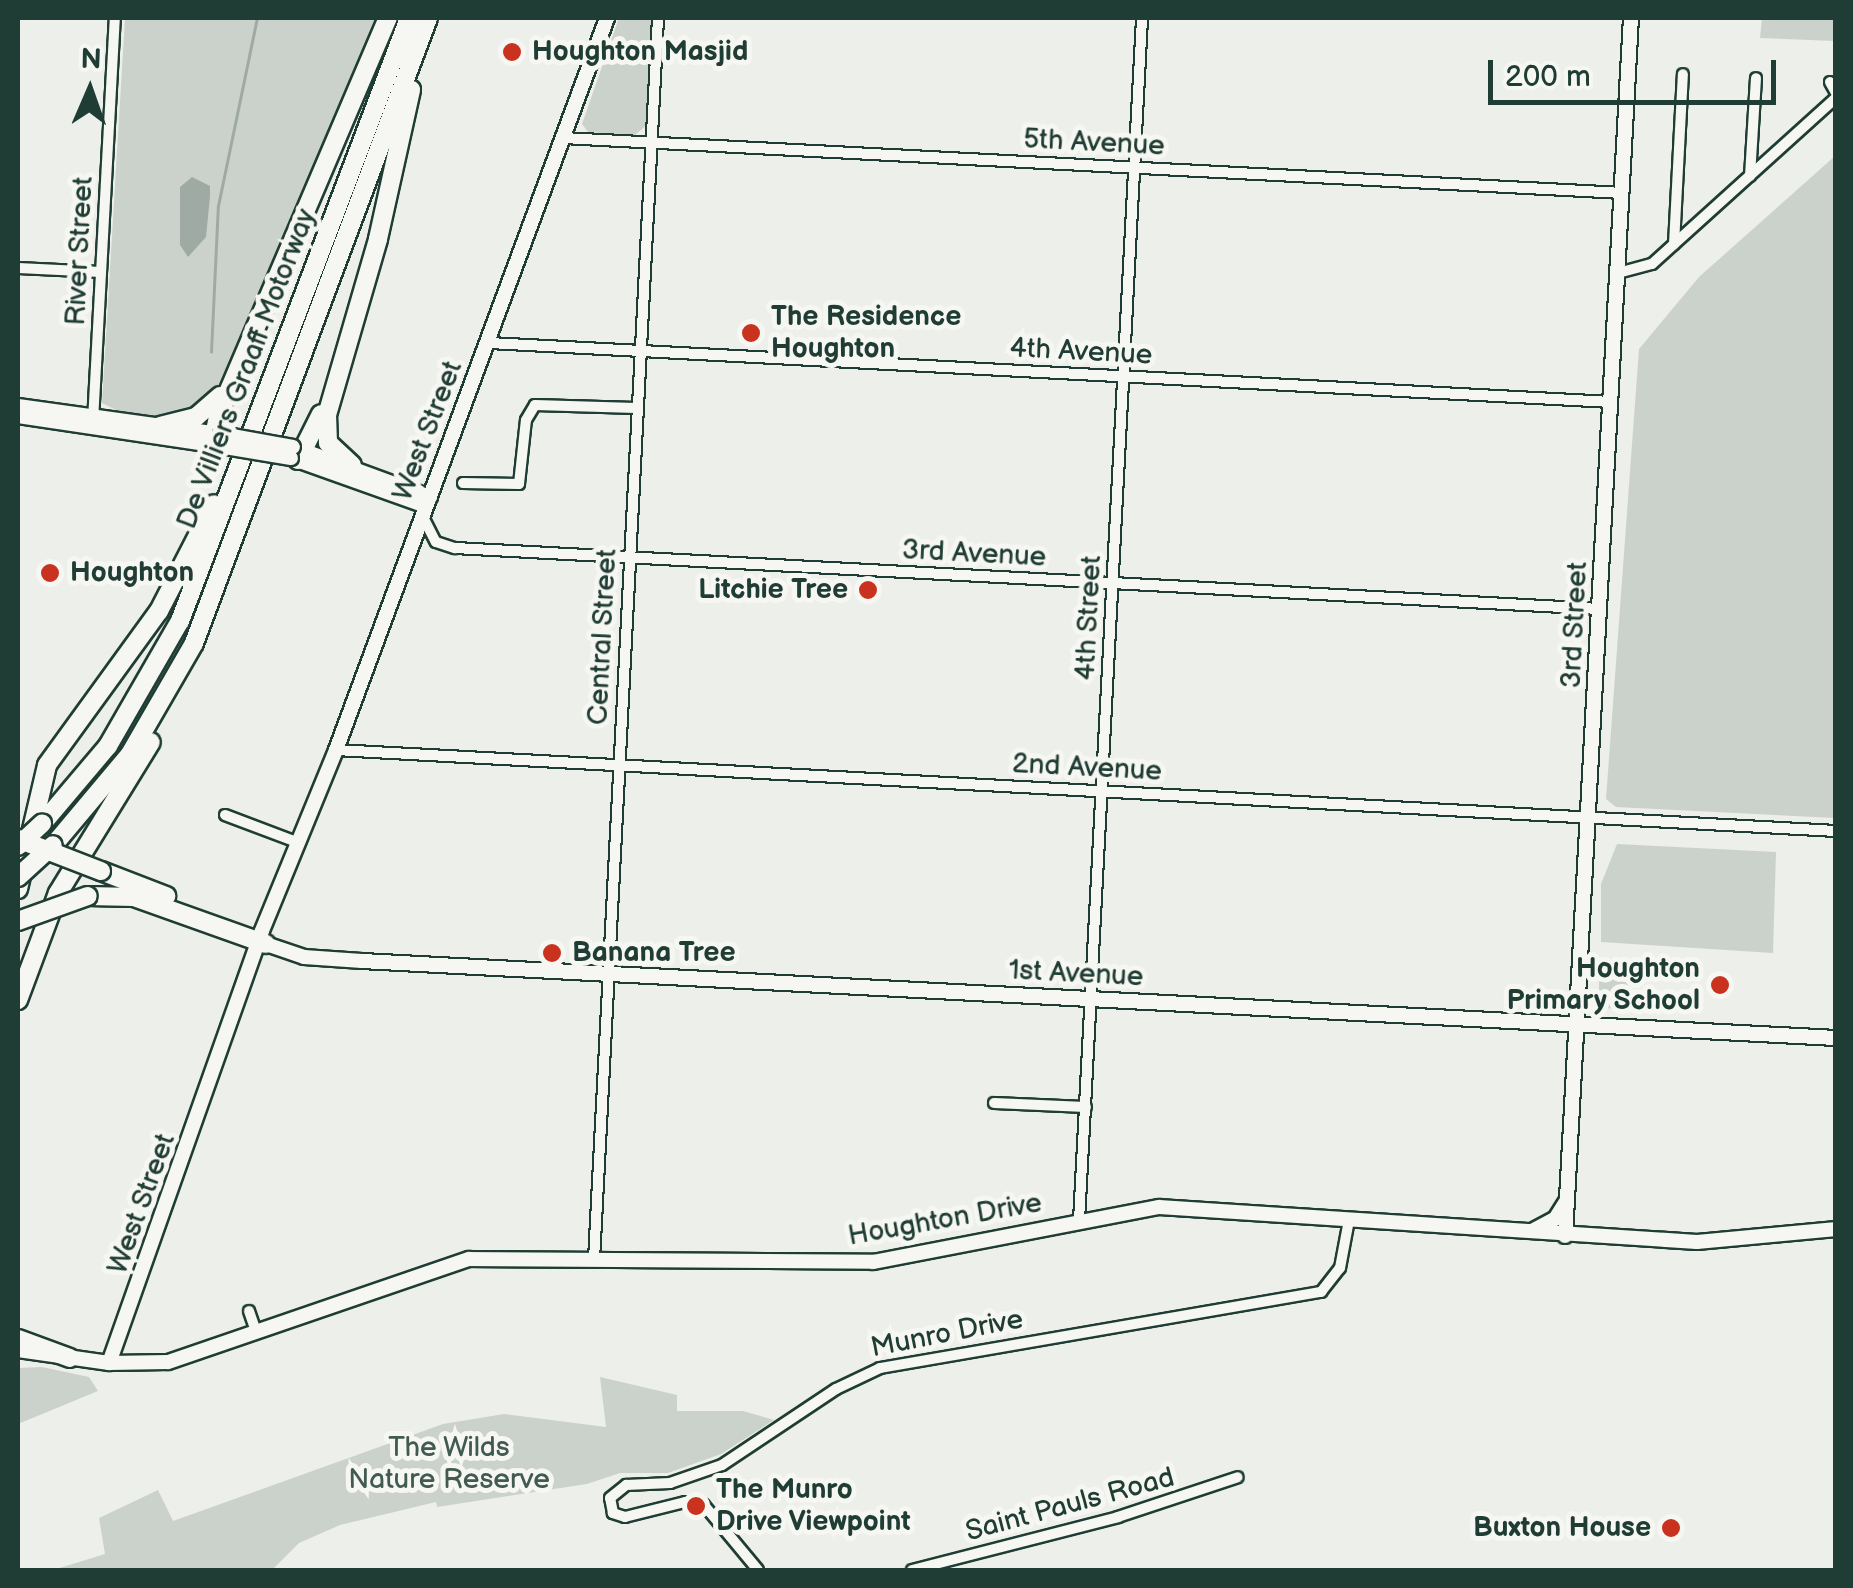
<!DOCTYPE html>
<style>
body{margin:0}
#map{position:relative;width:1853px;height:1588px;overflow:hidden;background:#edefea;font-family:"Balsamiq Sans",sans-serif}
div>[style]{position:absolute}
.green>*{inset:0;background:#cbd2cc;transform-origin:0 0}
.water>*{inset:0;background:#9faaa4}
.stream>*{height:2.5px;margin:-1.25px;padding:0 1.25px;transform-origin:1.25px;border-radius:1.25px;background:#9faaa4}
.roads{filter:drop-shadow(2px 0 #1f3d34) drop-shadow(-2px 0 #1f3d34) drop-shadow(0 2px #1f3d34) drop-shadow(0 -2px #1f3d34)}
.street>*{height:10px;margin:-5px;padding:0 5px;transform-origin:5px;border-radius:5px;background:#f6f6f2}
.secondary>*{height:14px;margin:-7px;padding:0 7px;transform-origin:7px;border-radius:7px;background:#f6f6f2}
.highway>*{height:18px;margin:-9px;padding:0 9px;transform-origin:9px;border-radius:9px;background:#f6f6f2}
.bridges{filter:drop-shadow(2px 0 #1f3d34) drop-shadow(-2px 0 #1f3d34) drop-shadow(0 2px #1f3d34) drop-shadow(0 -2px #1f3d34)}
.secondary-bridge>*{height:14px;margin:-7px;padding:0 7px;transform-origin:7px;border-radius:7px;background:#f6f6f2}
.highway-bridge>*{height:18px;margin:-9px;padding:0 9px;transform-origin:9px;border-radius:9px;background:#f6f6f2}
.dots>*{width:28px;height:28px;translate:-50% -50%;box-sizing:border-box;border:5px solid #f6f6f2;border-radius:50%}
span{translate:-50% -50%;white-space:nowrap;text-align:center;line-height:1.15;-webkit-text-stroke:10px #f6f6f2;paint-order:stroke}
.poi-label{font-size:28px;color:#1f3d34;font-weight:700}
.left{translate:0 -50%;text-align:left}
.right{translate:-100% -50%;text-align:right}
.street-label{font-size:28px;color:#1f3d34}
.park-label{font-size:28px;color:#415b52}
.frame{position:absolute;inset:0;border:20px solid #1f3d34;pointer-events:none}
.north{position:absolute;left:40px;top:40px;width:100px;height:100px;-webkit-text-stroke:8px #f6f6f2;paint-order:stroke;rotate:2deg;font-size:28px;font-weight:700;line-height:40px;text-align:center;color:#1f3d34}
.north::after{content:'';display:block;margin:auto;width:35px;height:45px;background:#1f3d34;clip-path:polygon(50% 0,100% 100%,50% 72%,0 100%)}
.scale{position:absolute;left:1488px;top:60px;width:288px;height:45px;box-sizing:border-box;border:5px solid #1f3d34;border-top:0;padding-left:12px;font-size:30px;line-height:35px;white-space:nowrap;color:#1f3d34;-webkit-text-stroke:8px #f6f6f2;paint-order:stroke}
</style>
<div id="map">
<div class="green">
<i style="clip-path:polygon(125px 18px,375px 18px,231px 375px,209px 403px,169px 419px,124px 414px,102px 403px)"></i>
<i style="clip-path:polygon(619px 18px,654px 18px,648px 124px,635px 135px,588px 132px,582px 124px)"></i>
<i style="clip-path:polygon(1762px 18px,1835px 18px,1835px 41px,1760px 38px)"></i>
<i style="clip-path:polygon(1835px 156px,1835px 818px,1616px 807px,1606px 799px,1639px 349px,1699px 277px)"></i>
<i style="clip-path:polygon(1617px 844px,1776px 852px,1773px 953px,1601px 942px,1601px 884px)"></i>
<i style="left:1600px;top:958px;width:32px;height:50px;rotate:2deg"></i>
<i style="clip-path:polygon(42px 1367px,89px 1377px,98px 1391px,18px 1424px,18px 1368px)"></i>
<i style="clip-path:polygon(600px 1377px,677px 1395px,677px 1411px,743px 1411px,774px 1420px,721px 1454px,668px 1473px,620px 1473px,587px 1484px,437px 1507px,436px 1502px,340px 1525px,299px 1543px,272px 1570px,53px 1570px,105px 1554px,99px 1518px,158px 1490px,173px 1521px,443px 1424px,504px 1414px,606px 1427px)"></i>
</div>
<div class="water">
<i style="clip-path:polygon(192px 177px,210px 186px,210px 196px,206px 237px,188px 257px,180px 245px,180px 187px)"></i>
</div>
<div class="stream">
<i style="left:211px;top:352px;width:146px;rotate:-87.3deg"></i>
<i style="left:218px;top:206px;width:192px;rotate:-78.3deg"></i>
</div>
<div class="roads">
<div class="street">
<i style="left:1830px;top:82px;width:13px;rotate:61deg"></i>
<i style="left:563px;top:138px;width:1060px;rotate:2.97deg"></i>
<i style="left:1750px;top:176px;width:98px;rotate:-86.5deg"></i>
<i style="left:1674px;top:244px;width:170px;rotate:-87deg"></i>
<i style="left:18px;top:268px;width:83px;rotate:2.8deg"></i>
<i style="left:1618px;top:273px;width:35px;rotate:-15deg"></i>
<i style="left:1652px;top:264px;width:248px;rotate:-42.1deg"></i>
<i style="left:489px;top:343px;width:1124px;rotate:3.01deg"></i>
<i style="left:93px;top:421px;width:404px;rotate:-86.9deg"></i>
<i style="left:463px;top:483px;width:56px;rotate:1deg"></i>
<i style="left:519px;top:484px;width:64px;rotate:-83.8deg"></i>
<i style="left:526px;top:420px;width:17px;rotate:-59deg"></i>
<i style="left:535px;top:405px;width:101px;rotate:1.7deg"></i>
<i style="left:423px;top:517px;width:28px;rotate:63deg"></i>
<i style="left:436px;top:542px;width:20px;rotate:18deg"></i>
<i style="left:455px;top:548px;width:1147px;rotate:3.05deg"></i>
<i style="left:336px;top:750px;width:1502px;rotate:3.09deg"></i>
<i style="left:225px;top:815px;width:79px;rotate:20.7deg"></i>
<i style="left:994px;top:1103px;width:92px;rotate:2.5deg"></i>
<i style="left:1079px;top:1221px;width:1205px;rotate:-87deg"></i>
<i style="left:594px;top:1260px;width:1244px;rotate:-87.05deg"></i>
<i style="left:249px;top:1311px;width:21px;rotate:71deg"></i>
<i style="left:758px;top:1570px;width:85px;rotate:-129.7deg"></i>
<i style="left:704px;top:1505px;width:19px;rotate:-171deg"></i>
<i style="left:685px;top:1502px;width:62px;rotate:166deg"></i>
<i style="left:625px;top:1517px;width:13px;rotate:-162deg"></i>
<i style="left:613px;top:1513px;width:15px;rotate:-101deg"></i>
<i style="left:610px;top:1498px;width:21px;rotate:-39deg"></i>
<i style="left:626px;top:1485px;width:44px;rotate:-2.6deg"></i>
<i style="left:670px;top:1483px;width:55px;rotate:-19.1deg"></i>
<i style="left:722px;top:1465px;width:137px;rotate:-33.7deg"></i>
<i style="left:836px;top:1389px;width:49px;rotate:-25.5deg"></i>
<i style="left:880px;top:1368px;width:448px;rotate:-9.8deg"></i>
<i style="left:1321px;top:1292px;width:31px;rotate:-52deg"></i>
<i style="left:1340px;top:1268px;width:49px;rotate:-79.4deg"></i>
<i style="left:912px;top:1570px;width:213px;rotate:-14.4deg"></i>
<i style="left:1118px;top:1517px;width:126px;rotate:-18.4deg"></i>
</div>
<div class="secondary">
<i style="left:18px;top:406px;width:205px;rotate:7.9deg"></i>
<i style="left:18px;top:416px;width:202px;rotate:8.5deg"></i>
<i style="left:294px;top:447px;width:145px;rotate:20.2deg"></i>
<i style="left:291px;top:458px;width:137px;rotate:19.6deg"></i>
<i style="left:266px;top:944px;width:40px;rotate:18.9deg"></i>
<i style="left:304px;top:957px;width:58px;rotate:3.9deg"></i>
<i style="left:362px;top:961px;width:1476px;rotate:2.99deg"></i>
<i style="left:1532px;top:1231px;width:26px;rotate:-28deg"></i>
<i style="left:1555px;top:1219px;width:22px;rotate:-58deg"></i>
<i style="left:1565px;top:1236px;width:1220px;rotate:-86.9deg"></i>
<i style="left:18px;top:1350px;width:92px;rotate:8.1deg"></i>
<i style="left:109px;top:1363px;width:59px;rotate:-1deg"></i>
<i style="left:168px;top:1362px;width:318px;rotate:-18.9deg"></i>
<i style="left:469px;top:1259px;width:404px;rotate:0.4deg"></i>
<i style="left:873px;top:1262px;width:291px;rotate:-10.9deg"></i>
<i style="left:1159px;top:1207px;width:539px;rotate:3.72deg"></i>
<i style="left:1697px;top:1242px;width:140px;rotate:-5.3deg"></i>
<i style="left:109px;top:1363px;width:456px;rotate:-70.5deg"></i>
<i style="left:261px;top:933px;width:198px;rotate:-67.7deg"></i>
<i style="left:336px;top:750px;width:781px;rotate:-69.68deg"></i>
</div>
<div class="highway">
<i style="left:160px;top:426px;width:37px;rotate:-14deg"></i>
<i style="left:196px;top:417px;width:32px;rotate:-41deg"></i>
<i style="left:212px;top:445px;width:30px;rotate:-78deg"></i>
<i style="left:218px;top:416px;width:433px;rotate:-66.9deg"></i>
<i style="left:298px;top:460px;width:51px;rotate:-63.4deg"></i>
<i style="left:352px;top:465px;width:33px;rotate:-137deg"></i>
<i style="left:328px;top:443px;width:28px;rotate:-92deg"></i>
<i style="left:327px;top:415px;width:183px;rotate:-73.8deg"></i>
<i style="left:378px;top:239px;width:153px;rotate:-77.5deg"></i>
<i style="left:42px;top:824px;width:102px;rotate:-49.8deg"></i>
<i style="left:108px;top:746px;width:144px;rotate:-60.1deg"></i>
<i style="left:180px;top:621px;width:645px;rotate:-69.2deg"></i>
<i style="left:57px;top:841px;width:114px;rotate:-50deg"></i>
<i style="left:130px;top:754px;width:128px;rotate:-60deg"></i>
<i style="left:194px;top:643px;width:667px;rotate:-69.47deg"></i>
<i style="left:101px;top:871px;width:70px;rotate:21deg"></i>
<i style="left:18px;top:889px;width:127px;rotate:-76.8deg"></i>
<i style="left:47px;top:765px;width:190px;rotate:-54deg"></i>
<i style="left:159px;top:611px;width:120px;rotate:-62.8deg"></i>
<i style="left:88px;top:896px;width:46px;rotate:1.2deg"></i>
<i style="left:134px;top:897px;width:140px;rotate:19.6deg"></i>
<i style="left:18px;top:1000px;width:114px;rotate:-69.5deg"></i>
<i style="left:58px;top:893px;width:177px;rotate:-58.4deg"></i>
<i style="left:18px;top:1339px;width:55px;rotate:20.1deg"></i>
</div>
</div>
<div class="bridges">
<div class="secondary-bridge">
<i style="left:221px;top:434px;width:73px;rotate:10.2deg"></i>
<i style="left:219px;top:446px;width:73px;rotate:9.5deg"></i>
</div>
<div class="highway-bridge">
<i style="left:18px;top:839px;width:89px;rotate:21.1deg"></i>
<i style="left:18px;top:846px;width:33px;rotate:-43deg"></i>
<i style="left:18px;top:877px;width:47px;rotate:-42.4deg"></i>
<i style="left:18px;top:921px;width:74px;rotate:-19.7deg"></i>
</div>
</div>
<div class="dots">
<i style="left:512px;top:52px;background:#c8321e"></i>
<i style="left:751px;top:333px;background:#c8321e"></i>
<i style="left:50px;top:573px;background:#c8321e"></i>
<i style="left:868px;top:590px;background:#c8321e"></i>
<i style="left:552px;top:953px;background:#c8321e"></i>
<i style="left:1720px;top:985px;background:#c8321e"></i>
<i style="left:696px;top:1506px;background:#c8321e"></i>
<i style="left:1671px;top:1528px;background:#c8321e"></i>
</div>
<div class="poi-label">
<span class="left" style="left:532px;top:52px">Houghton Masjid</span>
<span class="left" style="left:771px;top:333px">The Residence<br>Houghton</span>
<span class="left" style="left:70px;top:573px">Houghton</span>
<span class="right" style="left:848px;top:590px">Litchie Tree</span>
<span class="left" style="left:572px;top:953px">Banana Tree</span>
<span class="right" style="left:1700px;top:985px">Houghton<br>Primary School</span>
<span class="left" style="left:716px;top:1506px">The Munro<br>Drive Viewpoint</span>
<span class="right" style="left:1651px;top:1528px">Buxton House</span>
</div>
<div class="street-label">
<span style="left:1094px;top:143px;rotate:3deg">5th Avenue</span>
<span style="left:80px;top:251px;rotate:-87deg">River Street</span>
<span style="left:1081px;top:352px;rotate:3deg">4th Avenue</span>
<span style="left:247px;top:369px;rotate:-69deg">De Villiers Graaff Motorway</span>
<span style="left:428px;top:431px;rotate:-69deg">West Street</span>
<span style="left:974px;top:554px;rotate:3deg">3rd Avenue</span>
<span style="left:1089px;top:618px;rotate:-87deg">4th Street</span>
<span style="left:1575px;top:625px;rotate:-87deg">3rd Street</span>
<span style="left:603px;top:637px;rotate:-87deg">Central Street</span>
<span style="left:1087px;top:768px;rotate:3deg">2nd Avenue</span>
<span style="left:1076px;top:974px;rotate:3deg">1st Avenue</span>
<span style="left:142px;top:1204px;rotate:-70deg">West Street</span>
<span style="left:945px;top:1220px;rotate:-10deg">Houghton Drive</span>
<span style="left:947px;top:1334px;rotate:-11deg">Munro Drive</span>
<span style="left:1070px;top:1505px;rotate:-15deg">Saint Pauls Road</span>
</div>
<div class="park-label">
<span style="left:449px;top:1464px">The Wilds<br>Nature Reserve</span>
</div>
<div class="frame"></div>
<div class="north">N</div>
<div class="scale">200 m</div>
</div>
